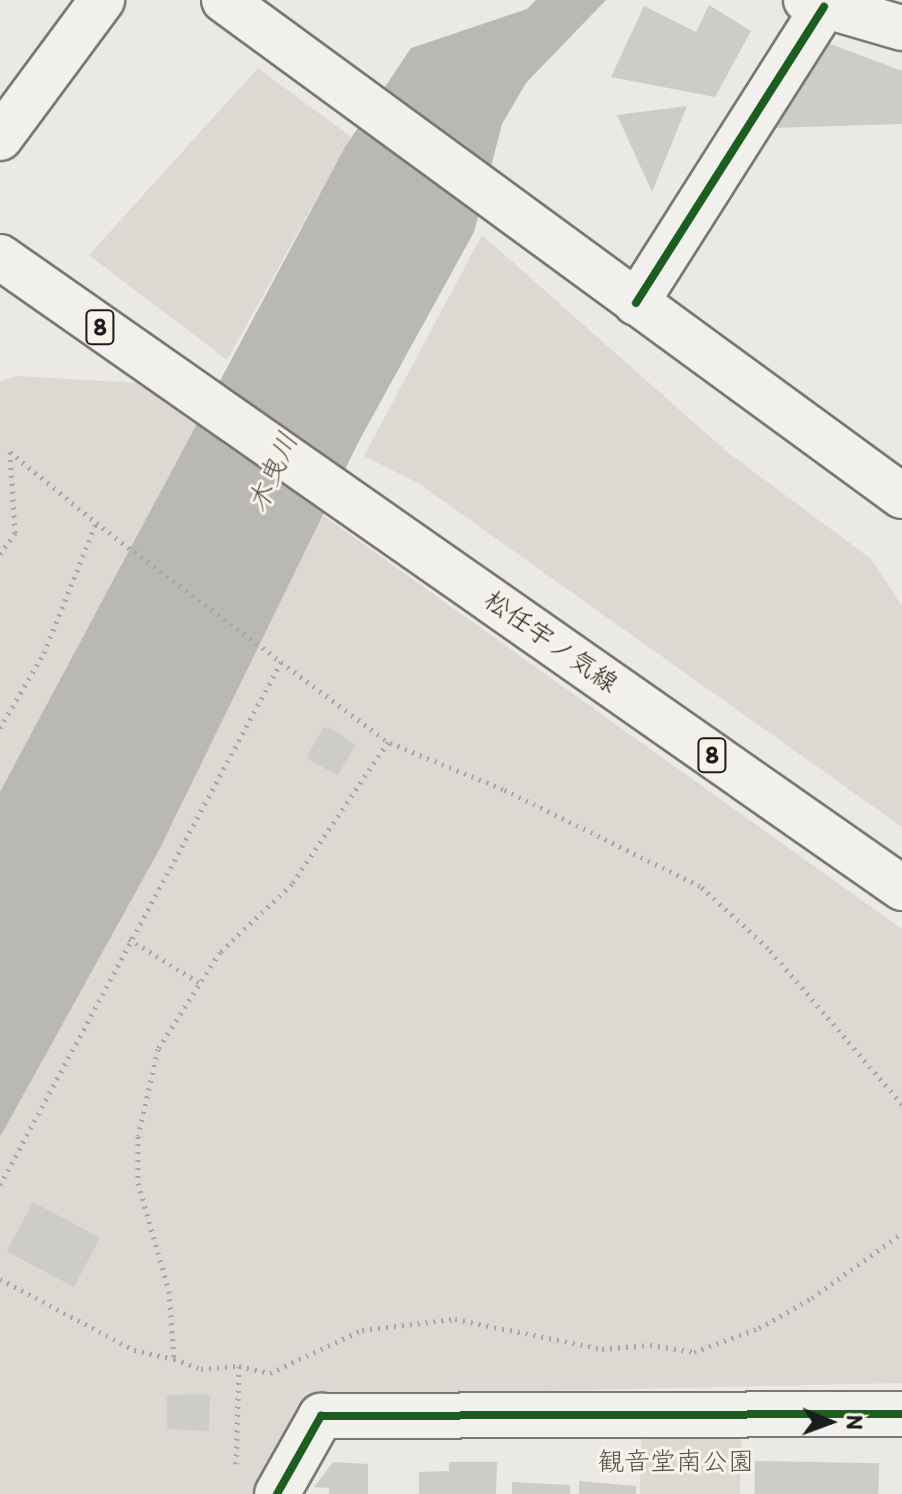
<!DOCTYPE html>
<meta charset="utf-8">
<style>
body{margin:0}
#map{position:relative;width:902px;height:1494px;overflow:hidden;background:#eae9e4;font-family:Itim,"Klee One",sans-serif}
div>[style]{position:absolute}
.built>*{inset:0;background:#dbd9d2;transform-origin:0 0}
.water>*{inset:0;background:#bab8b2}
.building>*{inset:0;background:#cdccc9;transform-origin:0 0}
.path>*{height:5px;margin-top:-2.5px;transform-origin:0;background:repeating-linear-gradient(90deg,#a8a7a4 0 2px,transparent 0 8px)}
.roads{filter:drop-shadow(2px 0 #797876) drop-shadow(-2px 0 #797876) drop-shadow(0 2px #797876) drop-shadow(0 -2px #797876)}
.minor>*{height:44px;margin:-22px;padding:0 22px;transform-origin:22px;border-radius:22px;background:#f1f0ec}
.secondary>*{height:44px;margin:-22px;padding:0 22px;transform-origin:22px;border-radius:22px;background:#f1f0ec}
.primary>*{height:44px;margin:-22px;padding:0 22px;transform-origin:22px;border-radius:22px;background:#f1f0ec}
.cycleway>*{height:8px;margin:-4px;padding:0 4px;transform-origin:4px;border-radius:4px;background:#1b5e20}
span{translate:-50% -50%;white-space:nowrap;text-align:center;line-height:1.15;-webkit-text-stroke:6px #f7f3e8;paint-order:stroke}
.shield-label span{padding:2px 6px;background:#f7f3e8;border:2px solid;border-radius:6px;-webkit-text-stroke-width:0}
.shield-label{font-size:24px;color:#1c1c1c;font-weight:700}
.street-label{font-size:26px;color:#1c1c1c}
.park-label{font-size:26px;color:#52514e}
.water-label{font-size:28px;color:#535250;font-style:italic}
.north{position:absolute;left:790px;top:1382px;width:80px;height:80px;-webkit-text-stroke:6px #f7f3e8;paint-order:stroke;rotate:91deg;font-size:22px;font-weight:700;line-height:32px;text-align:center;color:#1c1c1c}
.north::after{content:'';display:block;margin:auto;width:28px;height:36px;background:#1c1c1c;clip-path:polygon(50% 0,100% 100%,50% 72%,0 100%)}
</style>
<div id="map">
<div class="built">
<i style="clip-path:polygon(258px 68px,351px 137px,227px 360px,89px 255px)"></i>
<i style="clip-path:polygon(482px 235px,726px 451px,871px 559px,902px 606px,902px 827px,418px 483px,364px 456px)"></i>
<i style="clip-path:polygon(16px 376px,138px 383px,902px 929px,902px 1383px,310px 1396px,252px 1494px,0 1494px,0 382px)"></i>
<i style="left:642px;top:1428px;width:100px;height:66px;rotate:2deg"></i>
</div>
<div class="water">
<i style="clip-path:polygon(536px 0,606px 0,526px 83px,502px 124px,474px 232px,359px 441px,159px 850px,0 1137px,0 792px,345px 147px,411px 48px,527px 9px)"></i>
</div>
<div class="building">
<i style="clip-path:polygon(709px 5px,751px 31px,715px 97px,611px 77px,644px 6px,696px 32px)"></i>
<i style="clip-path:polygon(828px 43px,902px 71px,902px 124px,772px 128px,814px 49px)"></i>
<i style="clip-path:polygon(687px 106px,652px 192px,617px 115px)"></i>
<i style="clip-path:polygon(329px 727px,356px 745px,337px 775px,306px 758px,323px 728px)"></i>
<i style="left:33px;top:1202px;width:76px;height:56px;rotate:28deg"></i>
<i style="clip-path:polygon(203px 1394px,210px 1395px,209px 1431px,167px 1429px,167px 1395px)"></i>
<i style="left:755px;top:1461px;width:124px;height:33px;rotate:1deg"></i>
<i style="clip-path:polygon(333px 1462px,368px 1464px,368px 1494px,329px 1494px,329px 1488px,314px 1487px)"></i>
<i style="clip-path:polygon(449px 1462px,497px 1462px,496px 1494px,419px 1494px,419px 1472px,449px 1471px)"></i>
<i style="clip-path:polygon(579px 1481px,636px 1486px,636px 1494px,579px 1494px)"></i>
<i style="clip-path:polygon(512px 1482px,570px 1485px,570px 1494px,512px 1494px)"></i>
</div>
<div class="path">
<i style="left:0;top:554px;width:26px;rotate:-54deg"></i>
<i style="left:15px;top:533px;width:81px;rotate:-93.5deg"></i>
<i style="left:10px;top:452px;width:114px;rotate:39.3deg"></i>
<i style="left:0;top:728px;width:87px;rotate:-59.6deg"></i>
<i style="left:44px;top:653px;width:140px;rotate:-68.2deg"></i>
<i style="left:96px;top:523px;width:231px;rotate:36.9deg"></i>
<i style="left:129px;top:939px;width:84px;rotate:31.8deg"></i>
<i style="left:902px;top:1104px;width:206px;rotate:-130.7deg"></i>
<i style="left:768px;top:948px;width:92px;rotate:-137.6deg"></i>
<i style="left:700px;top:886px;width:220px;rotate:-153.8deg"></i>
<i style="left:503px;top:789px;width:124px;rotate:-157.8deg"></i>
<i style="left:388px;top:742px;width:171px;rotate:124.1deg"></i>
<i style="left:292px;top:884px;width:99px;rotate:136.6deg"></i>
<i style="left:220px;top:952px;width:115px;rotate:122.6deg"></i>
<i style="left:158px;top:1049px;width:89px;rotate:102.9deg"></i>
<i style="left:138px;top:1136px;width:47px;rotate:90deg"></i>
<i style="left:138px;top:1183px;width:112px;rotate:74deg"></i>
<i style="left:169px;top:1291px;width:68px;rotate:85.8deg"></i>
<i style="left:174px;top:1359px;width:29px;rotate:20deg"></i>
<i style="left:201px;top:1369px;width:38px;rotate:-5deg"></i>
<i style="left:239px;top:1366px;width:32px;rotate:13deg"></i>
<i style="left:270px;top:1373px;width:102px;rotate:-25.1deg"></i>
<i style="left:362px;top:1330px;width:94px;rotate:-6.7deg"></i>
<i style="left:455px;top:1319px;width:150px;rotate:11.5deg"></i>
<i style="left:602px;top:1349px;width:48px;rotate:-4.8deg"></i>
<i style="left:650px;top:1345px;width:45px;rotate:9deg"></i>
<i style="left:694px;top:1352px;width:69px;rotate:-20.3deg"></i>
<i style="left:759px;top:1328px;width:61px;rotate:-29.5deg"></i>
<i style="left:812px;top:1298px;width:111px;rotate:-35.8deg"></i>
<i style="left:0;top:1185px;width:594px;rotate:-61.75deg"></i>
<i style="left:281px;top:662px;width:134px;rotate:36.8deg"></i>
<i style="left:0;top:1279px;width:152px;rotate:27.9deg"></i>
<i style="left:134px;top:1350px;width:41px;rotate:12.7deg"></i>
<i style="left:236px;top:1464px;width:98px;rotate:-88.2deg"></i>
</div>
<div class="roads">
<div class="minor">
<i style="left:806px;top:0;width:100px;rotate:16.3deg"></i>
<i style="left:636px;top:303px;width:351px;rotate:-57.6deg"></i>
<i style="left:277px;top:1494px;width:90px;rotate:-60.6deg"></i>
<i style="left:321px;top:1416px;width:581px;rotate:-0.2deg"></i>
</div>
<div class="secondary">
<i style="left:0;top:138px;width:172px;rotate:-53.5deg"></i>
</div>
<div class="primary">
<i style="left:224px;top:0;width:840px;rotate:36.19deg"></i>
<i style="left:0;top:257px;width:1101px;rotate:34.97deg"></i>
</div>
</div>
<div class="cycleway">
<i style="left:636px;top:303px;width:351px;rotate:-57.6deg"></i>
<i style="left:277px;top:1494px;width:90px;rotate:-60.6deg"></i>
<i style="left:321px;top:1416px;width:581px;rotate:-0.2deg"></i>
</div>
<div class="shield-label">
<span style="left:100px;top:327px">8</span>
<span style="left:712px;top:755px">8</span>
</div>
<div class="street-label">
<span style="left:551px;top:642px;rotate:35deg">松任宇ノ気線</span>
</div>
<div class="park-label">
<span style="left:676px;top:1462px">観音堂南公園</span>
</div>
<div class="water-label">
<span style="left:272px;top:472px;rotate:-66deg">木曳川</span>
</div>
<div class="north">N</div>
</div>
